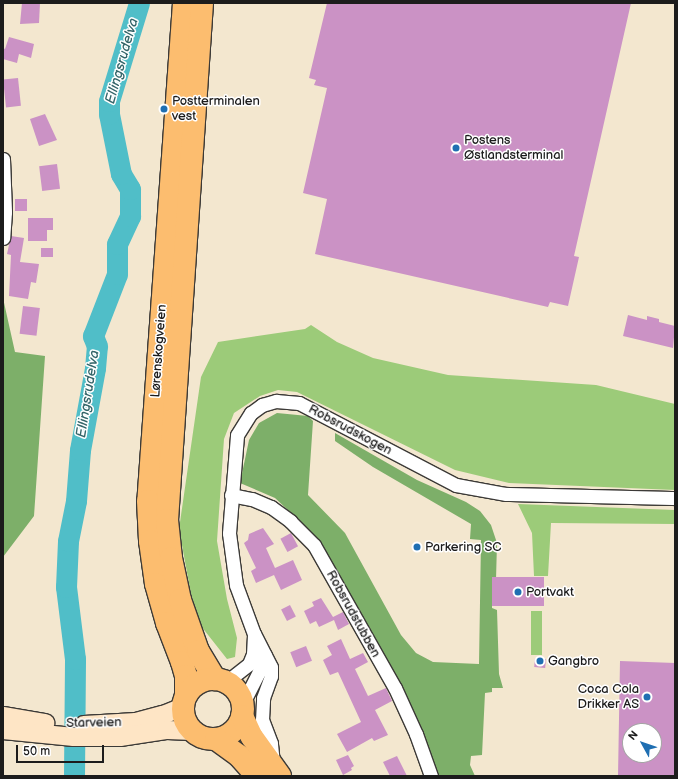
<!DOCTYPE html>
<meta charset="utf-8">
<style>
body{margin:0}
#map{position:relative;width:678px;height:779px;overflow:hidden;background:#f3e7cf;font-family:"Balsamiq Sans",sans-serif}
div>[style]{position:absolute}
.green>*{inset:0;background:#9ccb79;transform-origin:0 0}
.forest>*{inset:0;background:#7daf69}
.river>*{height:21px;margin:-10.5px;padding:0 10.5px;transform-origin:10.5px;border-radius:10.5px;background:#50bec8}
.building>*{inset:0;background:#cb92c5;transform-origin:0 0}
.roads{filter:drop-shadow(1px 0 #3c3a37) drop-shadow(-1px 0 #3c3a37) drop-shadow(0 1px #3c3a37) drop-shadow(0 -1px #3c3a37)}
.street>*{height:13px;margin:-6.5px;padding:0 6.5px;transform-origin:6.5px;border-radius:6.5px;background:#fff}
.secondary>*{height:18px;margin:-9px;padding:0 9px;transform-origin:9px;border-radius:9px;background:#fee5c5}
.highway>*{height:22px;margin:-11px;padding:0 11px;transform-origin:11px;border-radius:11px;background:#fcbd6f}
.highway>.ring{margin:-11px;padding:0;box-sizing:content-box;background:none;border:22px solid #fcbd6f;border-radius:50%}
.dots>*{width:11px;height:11px;translate:-50% -50%;box-sizing:border-box;border:2px solid #fff;border-radius:50%}
span{translate:-50% -50%;white-space:nowrap;text-align:center;line-height:1.15;-webkit-text-stroke:3px #fff;paint-order:stroke}
.poi-label{font-size:13px;color:#1c1c1c}
.left{translate:0 -50%;text-align:left}
.right{translate:-100% -50%;text-align:right}
.street-label{font-size:13px;color:#1c1c1c}
.water-label{font-size:14px;color:#336569;font-style:italic}
.frame{position:absolute;inset:0;border:4px solid #1c1c1c;pointer-events:none}
.north{position:absolute;left:622px;top:723px;width:40px;height:40px;box-sizing:border-box;background:#fff;border:1px solid #a4a4a4;border-radius:50%;rotate:310deg;font-size:11px;font-weight:700;line-height:16px;text-align:center;color:#1c1c1c}
.north::after{content:'';display:block;margin:auto;width:14px;height:18px;background:#1f6fb2;clip-path:polygon(50% 0,100% 100%,50% 72%,0 100%)}
.scale{position:absolute;left:16px;top:745px;width:88px;height:18px;box-sizing:border-box;border:2px solid #1c1c1c;border-top:0;padding-left:5px;font-size:12px;line-height:14px;white-space:nowrap;color:#1c1c1c;-webkit-text-stroke:3px #fff;paint-order:stroke}
</style>
<div id="map">
<div class="green">
<i style="clip-path:polygon(311px 325px,337px 342px,373px 358px,448px 375px,596px 385px,675px 404px,675px 490px,509px 483px,455px 470px,297px 392px,278px 390px,260px 396px,234px 413px,224px 439px,217px 541px,227px 599px,237px 638px,235px 657px,227px 659px,201px 626px,191px 594px,179px 529px,201px 377px,218px 342px,305px 329px)"></i>
<i style="clip-path:polygon(518px 504px,675px 510px,675px 524px,551px 523px,548px 576px,534px 576px,532px 533px)"></i>
<i style="left:531px;top:611px;width:11px;height:44px"></i>
</div>
<div class="forest">
<i style="clip-path:polygon(3px 298px,15px 352px,45px 356px,34px 516px,3px 557px)"></i>
<i style="clip-path:polygon(277px 413px,308px 416px,313px 421px,308px 495px,345px 533px,401px 635px,416px 653px,433px 662px,479px 664px,481px 540px,470px 539px,471px 524px,373px 467px,335px 441px,335px 433px,417px 480px,466px 502px,480px 511px,491px 525px,497px 543px,496px 580px,492px 581px,492px 608px,497px 610px,499px 674px,503px 688px,492px 688px,492px 692px,485px 693px,482px 755px,471px 756px,470px 765px,475px 776px,429px 776px,392px 687px,304px 525px,275px 498px,240px 483px,249px 440px,259px 423px)"></i>
</div>
<div class="river">
<i style="left:74px;top:776px;width:117px;rotate:-89.5deg"></i>
<i style="left:75px;top:659px;width:73px;rotate:-97.1deg"></i>
<i style="left:66px;top:587px;width:46px;rotate:-87.5deg"></i>
<i style="left:68px;top:541px;width:41px;rotate:-78.7deg"></i>
<i style="left:76px;top:501px;width:51px;rotate:-85.5deg"></i>
<i style="left:80px;top:450px;width:83px;rotate:-79.6deg"></i>
<i style="left:95px;top:368px;width:22px;rotate:-85deg"></i>
<i style="left:97px;top:346px;width:11px;rotate:-112deg"></i>
<i style="left:93px;top:336px;width:66px;rotate:-68.8deg"></i>
<i style="left:117px;top:274px;width:30px;rotate:-90deg"></i>
<i style="left:117px;top:244px;width:31px;rotate:-65deg"></i>
<i style="left:130px;top:216px;width:27px;rotate:-90deg"></i>
<i style="left:130px;top:189px;width:17px;rotate:-121deg"></i>
<i style="left:121px;top:174px;width:61px;rotate:-101.3deg"></i>
<i style="left:109px;top:114px;width:13px;rotate:-90deg"></i>
<i style="left:109px;top:101px;width:102px;rotate:-73deg"></i>
</div>
<div class="building">
<i style="clip-path:polygon(22px 3px,40px 3px,39px 23px,20px 24px)"></i>
<i style="clip-path:polygon(327px 3px,631px 3px,574px 256px,579px 257px,568px 306px,550px 302px,548px 307px,315px 254px,327px 199px,303px 193px,327px 88px,314px 85px,316px 80px,309px 78px)"></i>
<i style="clip-path:polygon(9px 37px,34px 44px,31px 58px,19px 54px,17px 63px,3px 59px,3px 48px,5px 49px)"></i>
<i style="left:18px;top:78px;width:28px;height:15px;rotate:84deg"></i>
<i style="clip-path:polygon(45px 114px,57px 140px,39px 146px,30px 119px)"></i>
<i style="left:57px;top:164px;width:25px;height:18px;rotate:83deg"></i>
<i style="left:15px;top:199px;width:12px;height:12px"></i>
<i style="clip-path:polygon(28px 218px,53px 218px,53px 230px,47px 230px,47px 241px,28px 241px)"></i>
<i style="clip-path:polygon(11px 236px,24px 238px,20px 262px,39px 264px,36px 283px,31px 282px,28px 299px,9px 296px,11px 255px,7px 254px)"></i>
<i style="left:41px;top:248px;width:12px;height:9px"></i>
<i style="left:23px;top:306px;width:17px;height:28px;rotate:7deg"></i>
<i style="clip-path:polygon(628px 315px,647px 320px,647px 316px,659px 319px,659px 322px,675px 326px,673px 348px,623px 336px)"></i>
<i style="clip-path:polygon(263px 528px,274px 544px,266px 548px,275px 568px,293px 560px,302px 580px,281px 590px,274px 575px,256px 583px,251px 571px,256px 568px,244px 543px,248px 540px,249px 534px)"></i>
<i style="left:291px;top:533px;width:15px;height:12px;rotate:62deg"></i>
<i style="left:544px;top:577px;width:29px;height:52px;rotate:90deg"></i>
<i style="clip-path:polygon(321px 598px,333px 617px,343px 612px,349px 624px,338px 630px,334px 620px,319px 627px,316px 621px,310px 624px,304px 611px,314px 606px,312px 602px)"></i>
<i style="left:290px;top:605px;width:13px;height:10px;rotate:63deg"></i>
<i style="clip-path:polygon(341px 639px,350px 659px,363px 653px,368px 662px,355px 669px,368px 696px,386px 688px,392px 701px,375px 710px,388px 735px,374px 741px,372px 738px,347px 752px,337px 734px,361px 722px,338px 672px,330px 675px,323px 660px,332px 655px,327px 646px)"></i>
<i style="left:306px;top:646px;width:16px;height:17px;rotate:68deg"></i>
<i style="left:535px;top:658px;width:11px;height:9px;rotate:5deg"></i>
<i style="clip-path:polygon(evenodd,620px 661px,675px 663px,675px 776px,618px 776px,620px 661px,630px 731px,654px 731px,654px 755px,630px 755px,630px 731px)"></i>
<i style="clip-path:polygon(348px 755px,354px 766px,351px 768px,352px 770px,343px 775px,336px 760px)"></i>
<i style="clip-path:polygon(397px 756px,407px 776px,390px 776px,383px 762px)"></i>
</div>
<div class="roads">
<div class="street">
<i style="left:3px;top:159px;width:53px;rotate:87.8deg"></i>
<i style="left:5px;top:212px;width:26px;rotate:94deg"></i>
<i style="left:231px;top:495px;width:21px;rotate:11deg"></i>
<i style="left:252px;top:499px;width:21px;rotate:23deg"></i>
<i style="left:271px;top:507px;width:24px;rotate:36deg"></i>
<i style="left:290px;top:521px;width:34px;rotate:45deg"></i>
<i style="left:314px;top:545px;width:164px;rotate:60.5deg"></i>
<i style="left:395px;top:688px;width:51px;rotate:65.5deg"></i>
<i style="left:416px;top:734px;width:45px;rotate:70.3deg"></i>
<i style="left:226px;top:682px;width:29px;rotate:-38deg"></i>
<i style="left:249px;top:664px;width:11px;rotate:-68deg"></i>
<i style="left:253px;top:654px;width:20px;rotate:-87deg"></i>
<i style="left:243px;top:703px;width:35px;rotate:-63deg"></i>
<i style="left:259px;top:672px;width:18px;rotate:-71deg"></i>
<i style="left:273px;top:763px;width:20px;rotate:-96deg"></i>
<i style="left:271px;top:743px;width:25px;rotate:-111deg"></i>
<i style="left:262px;top:720px;width:22px;rotate:-87deg"></i>
<i style="left:263px;top:698px;width:23px;rotate:-70deg"></i>
<i style="left:271px;top:676px;width:9px;rotate:-90deg"></i>
<i style="left:271px;top:667px;width:37px;rotate:-117deg"></i>
<i style="left:254px;top:634px;width:52px;rotate:-110.2deg"></i>
<i style="left:236px;top:585px;width:52px;rotate:-97.7deg"></i>
<i style="left:229px;top:533px;width:98px;rotate:-85.3deg"></i>
<i style="left:237px;top:435px;width:26px;rotate:-58deg"></i>
<i style="left:251px;top:413px;width:14px;rotate:-36deg"></i>
<i style="left:262px;top:405px;width:15px;rotate:-16deg"></i>
<i style="left:276px;top:401px;width:23px;rotate:5deg"></i>
<i style="left:299px;top:403px;width:177px;rotate:27.6deg"></i>
<i style="left:456px;top:485px;width:51px;rotate:10.2deg"></i>
<i style="left:506px;top:494px;width:169px;rotate:1.4deg"></i>
</div>
<div class="secondary">
<i style="left:3px;top:716px;width:43px;rotate:9.5deg"></i>
<i style="left:84px;top:725px;width:52px;rotate:-3.3deg"></i>
<i style="left:136px;top:722px;width:28px;rotate:-15deg"></i>
<i style="left:163px;top:715px;width:22px;rotate:-22deg"></i>
<i style="left:3px;top:730px;width:71px;rotate:5.6deg"></i>
<i style="left:74px;top:737px;width:46px"></i>
<i style="left:120px;top:737px;width:48px;rotate:-8.5deg"></i>
<i style="left:167px;top:730px;width:26px;rotate:2deg"></i>
</div>
<div class="highway">
<i style="left:184px;top:3px;width:499px;rotate:94.1deg"></i>
<i style="left:148px;top:501px;width:40px;rotate:87.1deg"></i>
<i style="left:150px;top:541px;width:43px;rotate:82.1deg"></i>
<i style="left:156px;top:584px;width:41px;rotate:74.2deg"></i>
<i style="left:167px;top:623px;width:42px;rotate:69deg"></i>
<i style="left:182px;top:662px;width:15px;rotate:74deg"></i>
<i style="left:186px;top:676px;width:19px;rotate:90deg"></i>
<i style="left:202px;top:3px;width:518px;rotate:93.87deg"></i>
<i style="left:167px;top:520px;width:38px;rotate:84deg"></i>
<i style="left:171px;top:558px;width:43px;rotate:77.9deg"></i>
<i style="left:180px;top:600px;width:54px;rotate:70.6deg"></i>
<i style="left:198px;top:651px;width:33px;rotate:59deg"></i>
<i class="ring" style="left:183px;top:679px;width:38px;height:38px"></i>
<i style="left:242px;top:716px;width:23px;rotate:65deg"></i>
<i style="left:252px;top:737px;width:48px;rotate:54.3deg"></i>
<i style="left:216px;top:739px;width:29px;rotate:36deg"></i>
<i style="left:239px;top:756px;width:27px;rotate:48deg"></i>
</div>
</div>
<div class="dots">
<i style="left:164px;top:109px;background:#1f6fb2"></i>
<i style="left:456px;top:148px;background:#1f6fb2"></i>
<i style="left:417px;top:547px;background:#1f6fb2"></i>
<i style="left:518px;top:592px;background:#1f6fb2"></i>
<i style="left:540px;top:661px;background:#1f6fb2"></i>
<i style="left:647px;top:697px;background:#1f6fb2"></i>
</div>
<div class="poi-label">
<span class="left" style="left:172px;top:109px">Postterminalen<br>vest</span>
<span class="left" style="left:464px;top:148px">Postens<br>Østlandsterminal</span>
<span class="left" style="left:425px;top:547px">Parkering SC</span>
<span class="left" style="left:526px;top:592px">Portvakt</span>
<span class="left" style="left:548px;top:661px">Gangbro</span>
<span class="right" style="left:639px;top:697px">Coca Cola<br>Drikker AS</span>
</div>
<div class="street-label">
<span style="left:159px;top:351px;rotate:-86deg">Lørenskogveien</span>
<span style="left:350px;top:430px;rotate:28deg">Robsrudskogen</span>
<span style="left:353px;top:614px;rotate:61deg">Robsrudstubben</span>
<span style="left:94px;top:723px;rotate:-1deg">Starveien</span>
</div>
<div class="water-label">
<span style="left:122px;top:61px;rotate:-74deg">Ellingsrudelva</span>
<span style="left:88px;top:394px;rotate:-81deg">Ellingsrudelva</span>
</div>
<div class="frame"></div>
<div class="north">N</div>
<div class="scale">50 m</div>
</div>
